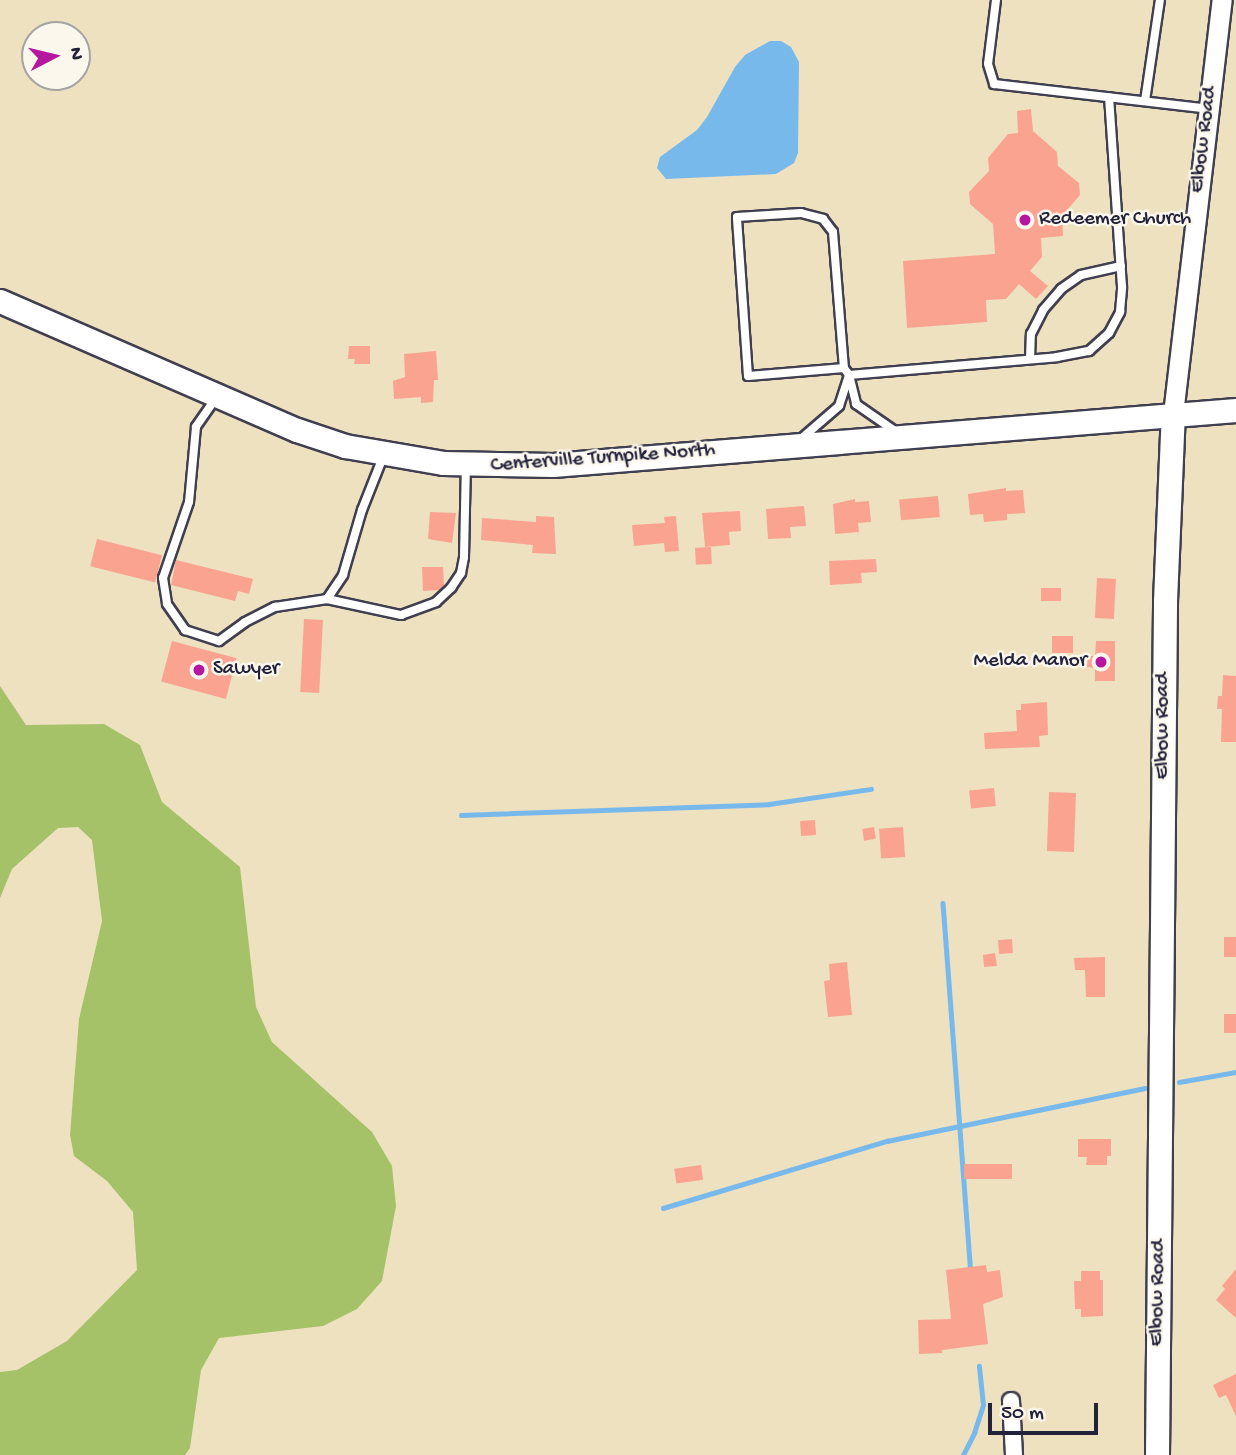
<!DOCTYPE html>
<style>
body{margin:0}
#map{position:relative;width:1236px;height:1455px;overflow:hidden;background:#ede1c0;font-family:"Gochi Hand",sans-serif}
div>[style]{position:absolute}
.green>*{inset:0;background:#a6c269}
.water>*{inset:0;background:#78b9ec}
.stream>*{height:4.5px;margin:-2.25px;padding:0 2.25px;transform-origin:2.25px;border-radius:2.25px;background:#78b9ec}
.building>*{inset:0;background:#faa391;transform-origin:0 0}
.roads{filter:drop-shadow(2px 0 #403f4f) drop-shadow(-2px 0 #403f4f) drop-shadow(0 2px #403f4f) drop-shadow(0 -2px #403f4f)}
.service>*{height:8px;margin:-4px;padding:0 4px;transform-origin:4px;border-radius:4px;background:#fff}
.minor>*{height:16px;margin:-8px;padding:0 8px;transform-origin:8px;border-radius:8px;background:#fff}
.tertiary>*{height:19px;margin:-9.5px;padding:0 9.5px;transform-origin:9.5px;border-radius:9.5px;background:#fff}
.secondary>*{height:23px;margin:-11.5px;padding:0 11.5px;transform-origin:11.5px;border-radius:11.5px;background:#fff}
.dots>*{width:19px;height:19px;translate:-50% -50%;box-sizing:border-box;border:4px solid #fbf7ec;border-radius:50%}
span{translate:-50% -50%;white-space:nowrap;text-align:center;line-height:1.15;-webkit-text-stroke:5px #fbf7ec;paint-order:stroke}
.street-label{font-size:21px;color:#22223b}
.poi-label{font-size:21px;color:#22223b}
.left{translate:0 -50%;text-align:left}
.right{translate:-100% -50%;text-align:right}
.north{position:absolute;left:21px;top:21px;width:70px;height:70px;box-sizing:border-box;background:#fbf7ec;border:2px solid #a4a2a5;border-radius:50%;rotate:83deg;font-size:19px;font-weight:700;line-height:28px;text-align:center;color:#22223b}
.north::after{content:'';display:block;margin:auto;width:24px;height:32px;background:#b5179e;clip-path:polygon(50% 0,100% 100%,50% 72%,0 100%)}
.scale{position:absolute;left:988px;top:1403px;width:110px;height:32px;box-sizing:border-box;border:4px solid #22223b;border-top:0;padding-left:9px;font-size:21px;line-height:24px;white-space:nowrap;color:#22223b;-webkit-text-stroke:5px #fbf7ec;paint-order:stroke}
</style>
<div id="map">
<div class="green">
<i style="clip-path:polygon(0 686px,26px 725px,104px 724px,140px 745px,162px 802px,240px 867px,256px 1007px,272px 1042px,372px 1132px,392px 1166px,396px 1206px,382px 1281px,357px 1309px,323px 1326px,219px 1338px,201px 1370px,190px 1448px,185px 1455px,0 1455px,0 1372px,17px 1370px,67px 1341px,137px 1270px,133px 1212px,107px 1181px,74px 1156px,70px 1135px,79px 1019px,102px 921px,92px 840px,78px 827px,58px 828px,12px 869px,0 898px)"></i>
</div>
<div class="water">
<i style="clip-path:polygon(770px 41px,781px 41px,791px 47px,799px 62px,798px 153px,794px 163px,776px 174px,666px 179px,657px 168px,660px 157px,697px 130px,707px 117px,735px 67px,745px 55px)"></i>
</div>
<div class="stream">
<i style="left:461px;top:815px;width:308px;rotate:-2deg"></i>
<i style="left:769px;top:804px;width:103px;rotate:-8.4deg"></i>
<i style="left:943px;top:903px;width:370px;rotate:85.7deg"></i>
<i style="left:1179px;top:1082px;width:58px;rotate:-10deg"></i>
<i style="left:663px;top:1208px;width:234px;rotate:-16.7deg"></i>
<i style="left:887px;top:1141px;width:263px;rotate:-11.6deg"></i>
<i style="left:963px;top:1455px;width:25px;rotate:-63deg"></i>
<i style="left:974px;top:1433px;width:29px;rotate:-72deg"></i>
<i style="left:983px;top:1405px;width:39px;rotate:-96deg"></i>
</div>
<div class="building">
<i style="clip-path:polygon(1031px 109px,1033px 131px,1057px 152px,1058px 166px,1079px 183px,1080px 195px,1062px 216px,1063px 236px,1041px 238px,1042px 257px,1030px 271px,1048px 286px,1036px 299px,1019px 284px,1006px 299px,986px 300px,987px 322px,907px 328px,903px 261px,995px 254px,993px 224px,970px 204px,969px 192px,989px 171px,988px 158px,1008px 134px,1018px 133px,1017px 111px)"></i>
<i style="clip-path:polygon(349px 346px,370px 346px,370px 364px,354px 364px,355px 359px,348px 359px)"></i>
<i style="clip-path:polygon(436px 351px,438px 380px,434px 380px,433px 402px,421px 403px,421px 397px,394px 399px,393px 381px,405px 377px,404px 354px)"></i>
<i style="clip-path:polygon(1006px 488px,1006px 491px,1023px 490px,1025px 513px,1007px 514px,1007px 520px,984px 522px,983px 514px,970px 515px,968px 494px)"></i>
<i style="left:938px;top:496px;width:21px;height:39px;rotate:85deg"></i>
<i style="clip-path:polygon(855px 499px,855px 502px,869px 501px,871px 522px,858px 523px,859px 532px,835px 534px,833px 504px)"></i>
<i style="clip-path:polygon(804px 506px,806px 526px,790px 527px,791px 538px,768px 539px,766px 509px)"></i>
<i style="clip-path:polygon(740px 511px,741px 531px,729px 532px,730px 545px,705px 547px,702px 513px)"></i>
<i style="clip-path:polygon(430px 512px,456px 513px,452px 543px,428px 539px)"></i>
<i style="clip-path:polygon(536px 516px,554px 517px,556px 554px,532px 553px,533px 545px,481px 540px,482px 518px,536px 522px)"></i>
<i style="clip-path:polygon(676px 516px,679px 551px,665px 552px,664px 543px,634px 546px,632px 525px,665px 523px,664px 517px)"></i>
<i style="left:97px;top:539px;width:67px;height:28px;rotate:14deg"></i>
<i style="left:711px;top:547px;width:17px;height:16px;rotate:87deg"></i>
<i style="clip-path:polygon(876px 559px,877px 572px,861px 573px,862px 583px,830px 585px,829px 561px)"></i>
<i style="clip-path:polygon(176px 560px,253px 579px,249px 594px,238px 591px,235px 601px,171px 585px)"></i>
<i style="clip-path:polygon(422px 567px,443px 567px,444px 586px,439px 590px,423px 591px)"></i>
<i style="left:1097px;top:578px;width:19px;height:40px;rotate:3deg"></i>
<i style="left:1041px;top:588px;width:20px;height:13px"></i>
<i style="left:304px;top:619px;width:19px;height:73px;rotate:3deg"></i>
<i style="left:1052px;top:636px;width:21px;height:17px"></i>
<i style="left:172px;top:641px;width:67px;height:42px;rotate:15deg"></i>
<i style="clip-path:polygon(1096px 641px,1115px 641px,1115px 681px,1095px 681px,1095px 668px,1087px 667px,1088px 656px,1095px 656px)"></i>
<i style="clip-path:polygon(1223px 675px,1236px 676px,1236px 742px,1221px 742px,1222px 709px,1217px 709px,1218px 696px,1222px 696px)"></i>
<i style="clip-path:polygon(1047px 702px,1048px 735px,1039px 736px,1040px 747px,985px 749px,984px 733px,1017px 731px,1016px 710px,1021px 710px,1021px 704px)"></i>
<i style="left:994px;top:788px;width:18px;height:25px;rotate:84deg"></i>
<i style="left:1049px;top:792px;width:27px;height:59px;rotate:2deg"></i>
<i style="left:815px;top:820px;width:15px;height:15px;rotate:86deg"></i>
<i style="left:874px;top:827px;width:12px;height:12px;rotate:81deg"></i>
<i style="left:903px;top:827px;width:30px;height:24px;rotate:86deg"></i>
<i style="left:1224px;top:937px;width:12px;height:20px"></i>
<i style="left:1012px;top:939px;width:14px;height:14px;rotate:86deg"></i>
<i style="clip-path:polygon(995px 953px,997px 966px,984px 967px,983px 955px)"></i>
<i style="clip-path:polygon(1105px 957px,1105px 997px,1086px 997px,1085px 970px,1075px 970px,1074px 958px)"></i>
<i style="clip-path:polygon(847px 962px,852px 1015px,828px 1017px,824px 981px,830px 980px,829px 964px)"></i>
<i style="left:1224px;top:1014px;width:12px;height:19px"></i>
<i style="clip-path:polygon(1078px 1139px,1111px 1139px,1111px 1156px,1107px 1156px,1107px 1165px,1086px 1165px,1087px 1157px,1078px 1157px)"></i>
<i style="left:964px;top:1164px;width:48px;height:15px"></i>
<i style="left:701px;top:1165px;width:15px;height:27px;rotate:82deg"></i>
<i style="clip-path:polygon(986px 1265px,987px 1272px,1000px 1270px,1003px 1297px,983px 1304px,988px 1344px,942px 1350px,942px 1353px,919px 1354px,918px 1320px,951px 1319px,946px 1270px)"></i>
<i style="clip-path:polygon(1236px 1269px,1236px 1318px,1216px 1300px,1225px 1289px,1222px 1286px)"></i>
<i style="clip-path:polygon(1081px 1271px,1100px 1271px,1100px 1280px,1103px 1280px,1103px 1316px,1081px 1317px,1081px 1309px,1075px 1309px,1074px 1281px,1081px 1281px)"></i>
<i style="clip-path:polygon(1236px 1374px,1236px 1416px,1226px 1395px,1219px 1398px,1213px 1385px)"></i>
</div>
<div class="roads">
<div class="service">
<i style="left:996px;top:0;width:64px;rotate:97.1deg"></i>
<i style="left:988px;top:64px;width:21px;rotate:73deg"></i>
<i style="left:994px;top:84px;width:216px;rotate:6.6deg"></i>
<i style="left:1145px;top:101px;width:102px;rotate:-81.6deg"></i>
<i style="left:801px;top:213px;width:23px;rotate:15deg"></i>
<i style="left:823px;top:219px;width:16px;rotate:52deg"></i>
<i style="left:833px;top:232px;width:136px;rotate:85.4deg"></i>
<i style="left:844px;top:368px;width:96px;rotate:175.2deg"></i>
<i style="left:748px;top:376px;width:159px;rotate:-94deg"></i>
<i style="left:737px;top:217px;width:64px;rotate:-3.6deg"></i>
<i style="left:1030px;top:359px;width:25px;rotate:-88deg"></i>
<i style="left:1031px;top:334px;width:27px;rotate:-63deg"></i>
<i style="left:1043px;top:310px;width:28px;rotate:-49deg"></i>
<i style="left:1061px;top:289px;width:24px;rotate:-35deg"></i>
<i style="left:1081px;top:275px;width:41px;rotate:-12.7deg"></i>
<i style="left:844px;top:368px;width:9px;rotate:54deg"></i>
<i style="left:849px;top:375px;width:209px;rotate:-4.9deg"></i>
<i style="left:1057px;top:357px;width:33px;rotate:-11deg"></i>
<i style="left:1089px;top:351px;width:27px;rotate:-42deg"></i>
<i style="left:1109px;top:333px;width:24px;rotate:-62deg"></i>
<i style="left:1120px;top:312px;width:25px;rotate:-85deg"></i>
<i style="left:1122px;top:287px;width:190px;rotate:-93.9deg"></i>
<i style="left:216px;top:398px;width:35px;rotate:125deg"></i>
<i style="left:196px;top:427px;width:75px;rotate:95.3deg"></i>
<i style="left:189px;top:502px;width:80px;rotate:108.9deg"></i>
<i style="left:163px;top:578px;width:26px;rotate:81deg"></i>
<i style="left:167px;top:604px;width:32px;rotate:55deg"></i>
<i style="left:185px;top:630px;width:36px;rotate:18deg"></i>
<i style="left:219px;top:641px;width:32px;rotate:-36deg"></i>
<i style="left:245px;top:622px;width:34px;rotate:-27deg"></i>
<i style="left:275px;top:607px;width:53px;rotate:-8.7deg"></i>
<i style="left:327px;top:599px;width:29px;rotate:-56deg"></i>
<i style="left:343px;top:575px;width:68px;rotate:-73.7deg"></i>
<i style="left:362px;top:510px;width:57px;rotate:-68.4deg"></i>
<i style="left:802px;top:438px;width:49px;rotate:-40.9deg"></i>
<i style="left:839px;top:406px;width:33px;rotate:-72deg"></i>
<i style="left:849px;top:375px;width:30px;rotate:76deg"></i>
<i style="left:856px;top:404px;width:47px;rotate:34.7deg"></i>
<i style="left:327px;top:599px;width:76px;rotate:12.2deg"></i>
<i style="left:401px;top:615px;width:37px;rotate:-20deg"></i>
<i style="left:436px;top:602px;width:21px;rotate:-43deg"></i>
<i style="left:451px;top:588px;width:18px;rotate:-56deg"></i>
<i style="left:461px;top:573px;width:16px;rotate:-79deg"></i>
<i style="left:464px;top:557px;width:92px;rotate:-88.8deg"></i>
</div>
<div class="minor">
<i style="left:1011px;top:1401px;width:54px;rotate:86.8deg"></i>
</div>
<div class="tertiary">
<i style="left:1173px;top:414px;width:417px;rotate:-83.3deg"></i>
</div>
<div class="secondary">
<i style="left:0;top:301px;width:324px;rotate:23.5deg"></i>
<i style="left:297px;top:430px;width:51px;rotate:18.4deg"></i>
<i style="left:345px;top:446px;width:99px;rotate:9.8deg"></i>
<i style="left:443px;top:463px;width:110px;rotate:1deg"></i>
<i style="left:553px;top:465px;width:685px;rotate:-4.6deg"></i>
<i style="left:1157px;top:1455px;width:854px;rotate:-89.46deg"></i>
<i style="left:1165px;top:601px;width:187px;rotate:-87.6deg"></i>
</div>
</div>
<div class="dots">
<i style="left:1025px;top:220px;background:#b5179e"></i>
<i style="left:1101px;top:662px;background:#b5179e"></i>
<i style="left:199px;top:670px;background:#b5179e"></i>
</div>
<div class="street-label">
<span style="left:1205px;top:140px;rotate:-83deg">Elbow Road</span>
<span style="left:603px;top:459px;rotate:-4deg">Centerville Turnpike North</span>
<span style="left:1164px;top:726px;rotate:-90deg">Elbow Road</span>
<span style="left:1159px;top:1293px;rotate:-89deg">Elbow Road</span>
</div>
<div class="poi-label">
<span class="left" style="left:1039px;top:220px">Redeemer Church</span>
<span class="right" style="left:1087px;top:662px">Melda Manor</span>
<span class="left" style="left:213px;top:670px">Sawyer</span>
</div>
<div class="north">N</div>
<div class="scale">50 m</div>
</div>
